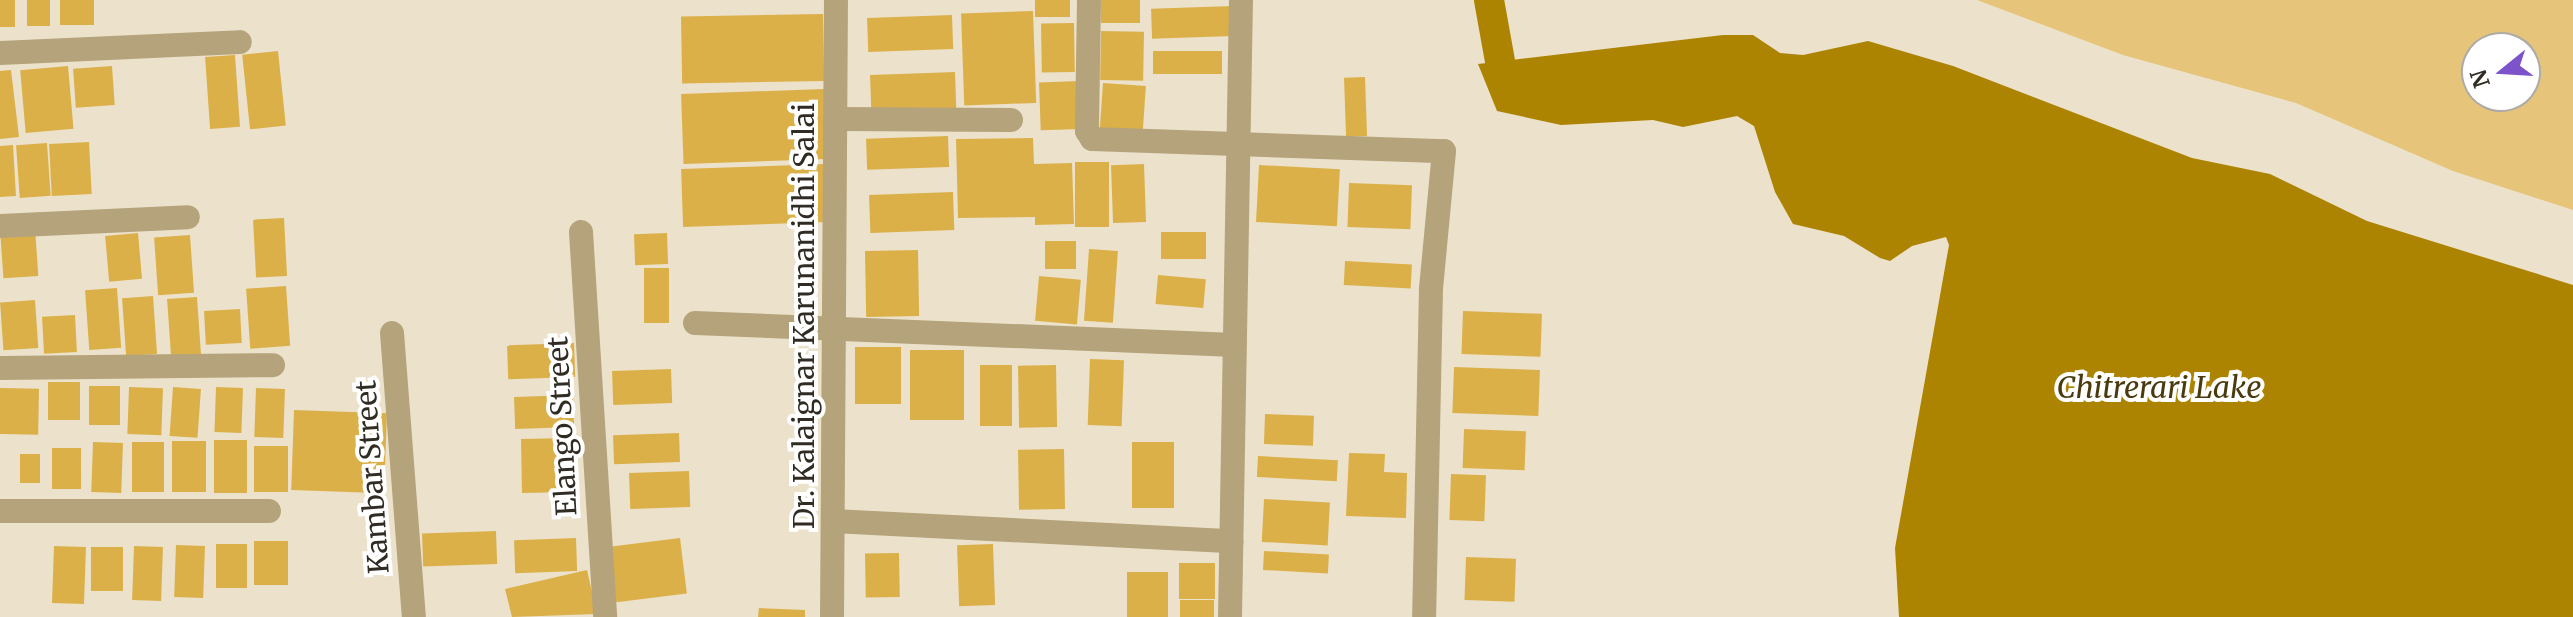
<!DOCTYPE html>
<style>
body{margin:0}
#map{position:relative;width:2573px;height:617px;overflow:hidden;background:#ece2cc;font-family:Merriweather,serif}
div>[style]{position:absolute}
.green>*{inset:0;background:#e6c479}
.water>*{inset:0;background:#ad8402}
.canal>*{height:30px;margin:-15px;padding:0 15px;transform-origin:15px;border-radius:15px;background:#ad8402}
.building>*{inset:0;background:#dbb049;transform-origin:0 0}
.street>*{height:24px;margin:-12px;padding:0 12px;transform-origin:12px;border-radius:12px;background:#b5a37b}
span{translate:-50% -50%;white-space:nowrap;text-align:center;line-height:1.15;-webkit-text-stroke:8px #fff;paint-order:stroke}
.street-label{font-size:28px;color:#302c24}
.water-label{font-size:30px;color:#4b3a0e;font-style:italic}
.north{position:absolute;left:2461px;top:32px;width:80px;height:80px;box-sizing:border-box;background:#fff;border:2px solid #acaba7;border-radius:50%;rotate:252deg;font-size:22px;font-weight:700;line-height:32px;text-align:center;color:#302c24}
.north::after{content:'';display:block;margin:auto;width:28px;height:36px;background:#7d53cc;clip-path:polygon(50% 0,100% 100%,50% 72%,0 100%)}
</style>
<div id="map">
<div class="green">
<i style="clip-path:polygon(evenodd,1977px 0,2573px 0,2573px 210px,2453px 171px,2296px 103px,2123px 55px,1977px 0,2477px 48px,2525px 48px,2525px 96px,2477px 96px,2477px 48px)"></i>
</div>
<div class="water">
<i style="clip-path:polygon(1723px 35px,1753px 35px,1780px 53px,1803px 55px,1868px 41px,1953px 66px,2192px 158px,2270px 174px,2367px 221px,2573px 285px,2573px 617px,1899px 617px,1895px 548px,1949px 245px,1946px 237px,1912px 246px,1890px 261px,1880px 258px,1844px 236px,1793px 224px,1775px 192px,1754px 126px,1737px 116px,1683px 127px,1653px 120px,1561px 125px,1497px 111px,1478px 64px)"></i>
</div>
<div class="canal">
<i style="left:1489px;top:0;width:62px;rotate:79.8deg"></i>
</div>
<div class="building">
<i style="left:0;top:0;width:15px;height:27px"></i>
<i style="left:27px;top:0;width:23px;height:26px"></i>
<i style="left:60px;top:0;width:34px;height:25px"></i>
<i style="left:1035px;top:0;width:35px;height:17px"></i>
<i style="left:1101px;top:0;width:39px;height:23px"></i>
<i style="left:1232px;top:6px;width:30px;height:81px;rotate:88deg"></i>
<i style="left:1033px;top:11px;width:92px;height:72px;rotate:88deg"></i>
<i style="left:823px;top:14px;width:67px;height:142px;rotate:89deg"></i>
<i style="left:952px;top:15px;width:34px;height:85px;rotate:88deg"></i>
<i style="left:1074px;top:23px;width:49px;height:33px;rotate:89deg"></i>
<i style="left:1101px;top:31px;width:43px;height:49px;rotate:1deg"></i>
<i style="left:278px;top:51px;width:75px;height:36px;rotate:84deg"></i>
<i style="left:1153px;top:51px;width:69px;height:23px"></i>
<i style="left:235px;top:55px;width:72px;height:30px;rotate:86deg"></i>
<i style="left:68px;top:66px;width:63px;height:48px;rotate:85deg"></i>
<i style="left:112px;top:66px;width:39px;height:39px;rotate:86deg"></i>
<i style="clip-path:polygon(11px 70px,19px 137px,0 139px,0 71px)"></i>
<i style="left:955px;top:72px;width:38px;height:85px;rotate:88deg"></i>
<i style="left:1365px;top:77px;width:59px;height:21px;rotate:88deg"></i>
<i style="left:1079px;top:81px;width:48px;height:40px;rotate:88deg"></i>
<i style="left:1103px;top:83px;width:43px;height:49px;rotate:4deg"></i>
<i style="left:824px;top:89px;width:70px;height:143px;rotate:88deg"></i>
<i style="left:948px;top:136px;width:31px;height:82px;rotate:88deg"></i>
<i style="clip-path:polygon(1033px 138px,1034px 164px,1072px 163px,1074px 224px,1035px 225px,1035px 217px,958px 218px,956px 139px)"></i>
<i style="left:89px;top:142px;width:52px;height:40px;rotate:87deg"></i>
<i style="left:47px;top:143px;width:53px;height:31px;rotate:86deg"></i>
<i style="clip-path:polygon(13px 145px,16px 196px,0 197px,0 146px)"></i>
<i style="left:1075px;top:162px;width:34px;height:65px"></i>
<i style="left:825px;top:164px;width:58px;height:144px;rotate:88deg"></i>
<i style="left:1144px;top:164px;width:58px;height:33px;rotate:88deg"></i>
<i style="left:1259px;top:165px;width:81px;height:57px;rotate:3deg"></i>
<i style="left:1349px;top:183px;width:63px;height:44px;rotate:2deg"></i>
<i style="left:953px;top:192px;width:38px;height:84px;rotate:88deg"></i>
<i style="left:284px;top:218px;width:58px;height:31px;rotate:87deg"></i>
<i style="left:35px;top:228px;width:48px;height:35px;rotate:86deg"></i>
<i style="left:1206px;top:232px;width:27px;height:45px;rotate:90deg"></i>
<i style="left:138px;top:233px;width:46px;height:33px;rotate:85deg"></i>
<i style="left:667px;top:233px;width:31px;height:33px;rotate:88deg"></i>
<i style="left:190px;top:235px;width:58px;height:36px;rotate:86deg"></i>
<i style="left:1045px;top:241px;width:31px;height:28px"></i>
<i style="left:1089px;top:249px;width:29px;height:72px;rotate:4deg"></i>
<i style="left:918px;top:250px;width:66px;height:53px;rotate:89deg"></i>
<i style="left:1345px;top:261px;width:67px;height:24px;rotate:3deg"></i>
<i style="left:644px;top:268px;width:25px;height:55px"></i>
<i style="left:1158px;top:275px;width:48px;height:29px;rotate:5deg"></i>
<i style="left:1039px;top:276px;width:42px;height:45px;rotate:5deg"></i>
<i style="left:286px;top:286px;width:60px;height:40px;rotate:86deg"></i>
<i style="left:117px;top:288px;width:60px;height:32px;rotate:86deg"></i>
<i style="left:153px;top:296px;width:58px;height:31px;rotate:86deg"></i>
<i style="left:197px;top:297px;width:61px;height:30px;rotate:86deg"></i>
<i style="left:35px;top:300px;width:48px;height:35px;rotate:86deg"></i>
<i style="left:240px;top:309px;width:34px;height:36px;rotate:87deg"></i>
<i style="left:1463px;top:311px;width:79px;height:43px;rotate:2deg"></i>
<i style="left:75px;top:315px;width:37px;height:33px;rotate:87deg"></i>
<i style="left:574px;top:343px;width:34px;height:67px;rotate:88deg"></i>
<i style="left:855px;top:347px;width:46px;height:57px"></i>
<i style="left:910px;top:350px;width:54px;height:70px"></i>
<i style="left:1090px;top:359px;width:34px;height:66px;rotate:2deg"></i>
<i style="left:980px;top:365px;width:32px;height:61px"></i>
<i style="left:1056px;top:365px;width:62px;height:38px;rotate:89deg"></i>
<i style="left:1454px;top:367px;width:86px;height:46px;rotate:2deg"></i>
<i style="left:671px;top:369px;width:34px;height:59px;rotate:88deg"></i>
<i style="left:48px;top:382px;width:32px;height:38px"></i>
<i style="left:89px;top:386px;width:31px;height:39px"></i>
<i style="left:129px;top:387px;width:34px;height:47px;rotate:2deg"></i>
<i style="left:173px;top:387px;width:28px;height:49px;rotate:4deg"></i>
<i style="left:216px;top:387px;width:27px;height:45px;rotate:2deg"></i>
<i style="left:0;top:388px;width:39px;height:46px;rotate:1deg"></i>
<i style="left:256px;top:388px;width:29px;height:49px;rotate:2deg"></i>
<i style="left:573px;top:395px;width:32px;height:59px;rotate:88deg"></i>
<i style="left:294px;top:410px;width:93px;height:80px;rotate:2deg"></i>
<i style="left:1265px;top:414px;width:49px;height:30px;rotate:2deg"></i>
<i style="left:1464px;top:429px;width:62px;height:39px;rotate:2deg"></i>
<i style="left:679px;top:433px;width:29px;height:66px;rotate:88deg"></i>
<i style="left:572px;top:438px;width:54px;height:51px;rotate:89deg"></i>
<i style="left:214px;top:440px;width:33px;height:53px"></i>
<i style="left:172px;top:441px;width:34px;height:51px"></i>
<i style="left:93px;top:442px;width:30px;height:50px;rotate:2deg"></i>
<i style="left:132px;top:442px;width:32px;height:50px"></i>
<i style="left:1132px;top:442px;width:42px;height:66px"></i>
<i style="left:254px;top:446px;width:34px;height:46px"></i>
<i style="left:52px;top:448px;width:29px;height:41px"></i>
<i style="left:1064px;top:449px;width:60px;height:46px;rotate:89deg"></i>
<i style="clip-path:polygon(1349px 453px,1385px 454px,1384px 472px,1407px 473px,1406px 518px,1346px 516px)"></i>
<i style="left:20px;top:454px;width:20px;height:29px"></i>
<i style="left:1258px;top:456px;width:80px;height:21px;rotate:3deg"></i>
<i style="left:689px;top:471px;width:36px;height:60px;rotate:88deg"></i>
<i style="left:1451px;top:474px;width:35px;height:46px;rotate:2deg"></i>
<i style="left:1264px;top:499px;width:66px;height:43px;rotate:3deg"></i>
<i style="left:496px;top:531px;width:33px;height:74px;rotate:88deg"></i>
<i style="left:576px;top:538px;width:33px;height:62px;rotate:88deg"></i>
<i style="left:680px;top:538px;width:56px;height:71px;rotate:83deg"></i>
<i style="left:254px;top:541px;width:34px;height:44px"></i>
<i style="left:216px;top:544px;width:31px;height:44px"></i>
<i style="left:993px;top:544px;width:61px;height:36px;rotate:88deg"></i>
<i style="left:176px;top:545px;width:29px;height:52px;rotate:2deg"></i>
<i style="left:54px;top:546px;width:32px;height:57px;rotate:2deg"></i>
<i style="left:134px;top:546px;width:29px;height:54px;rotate:2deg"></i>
<i style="left:91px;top:547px;width:32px;height:44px"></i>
<i style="left:1264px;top:551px;width:65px;height:19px;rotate:3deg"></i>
<i style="left:899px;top:553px;width:44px;height:34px;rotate:89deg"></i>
<i style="left:1466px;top:557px;width:50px;height:43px;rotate:2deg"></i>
<i style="left:1215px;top:563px;width:36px;height:36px;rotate:90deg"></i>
<i style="clip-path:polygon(587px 570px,597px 614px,512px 617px,505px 589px)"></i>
<i style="left:1127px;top:572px;width:41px;height:45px"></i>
<i style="left:1214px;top:600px;width:17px;height:34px;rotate:90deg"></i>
<i style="clip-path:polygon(759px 608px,805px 610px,805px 617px,758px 617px)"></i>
</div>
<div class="street">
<i style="left:1089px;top:0;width:131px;rotate:90.9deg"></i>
<i style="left:1087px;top:131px;width:9px;rotate:58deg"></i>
<i style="left:1092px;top:139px;width:352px;rotate:2deg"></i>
<i style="left:1444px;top:151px;width:139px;rotate:95.4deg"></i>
<i style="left:1431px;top:289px;width:328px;rotate:91.2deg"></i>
<i style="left:0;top:53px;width:240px;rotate:-2.6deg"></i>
<i style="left:835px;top:119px;width:176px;rotate:0.3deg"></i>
<i style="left:0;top:226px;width:188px;rotate:-2.7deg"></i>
<i style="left:581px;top:232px;width:386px;rotate:86.4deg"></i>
<i style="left:695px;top:323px;width:540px;rotate:2.33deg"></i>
<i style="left:392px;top:333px;width:285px;rotate:85.6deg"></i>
<i style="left:0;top:368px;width:273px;rotate:-0.6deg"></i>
<i style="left:0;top:511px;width:269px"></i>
<i style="left:833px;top:521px;width:399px;rotate:2.9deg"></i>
<i style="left:832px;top:617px;width:617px;rotate:-89.63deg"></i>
<i style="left:1230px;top:617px;width:617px;rotate:-88.98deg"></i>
</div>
<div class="street-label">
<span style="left:804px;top:316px;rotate:-90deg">Dr. Kalaignar Karunanidhi Salai</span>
<span style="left:562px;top:426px;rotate:-93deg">Elango Street</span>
<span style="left:372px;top:477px;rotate:-94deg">Kambar Street</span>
</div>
<div class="water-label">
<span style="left:2159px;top:387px">Chitrerari Lake</span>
</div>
<div class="north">N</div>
</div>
